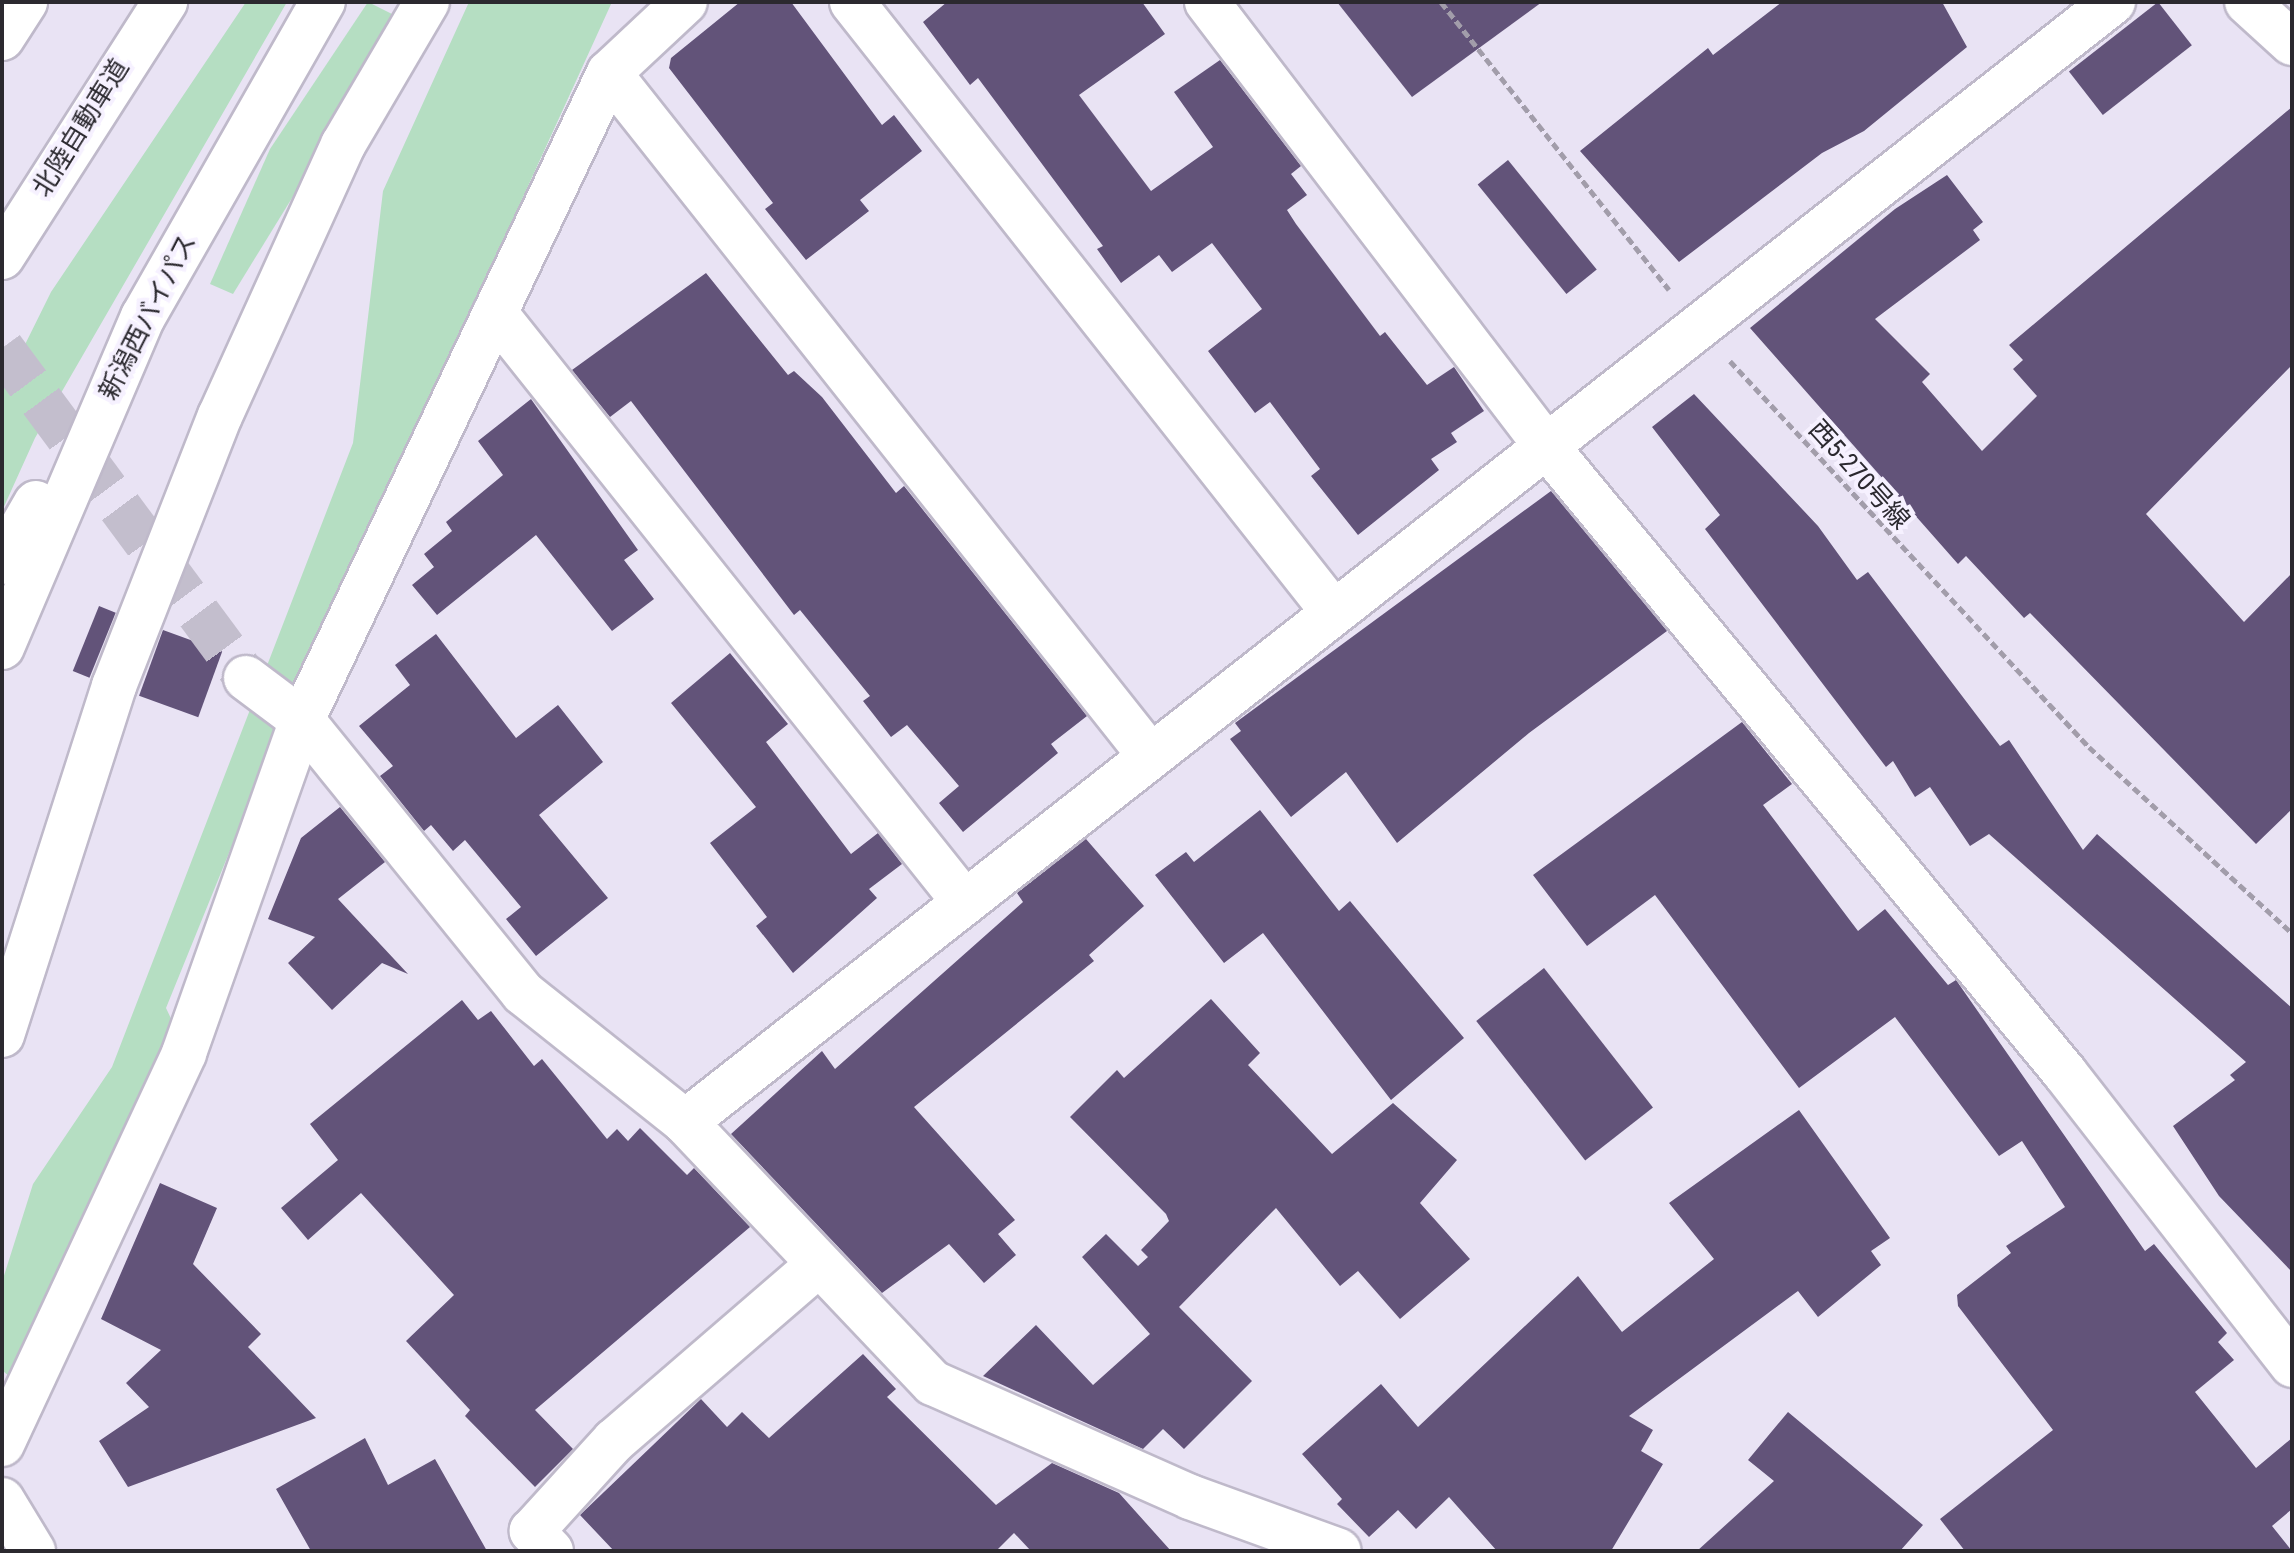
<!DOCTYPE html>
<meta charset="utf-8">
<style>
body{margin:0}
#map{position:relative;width:2294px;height:1553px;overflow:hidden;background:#e9e3f4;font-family:"Roboto Condensed","Noto Sans JP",sans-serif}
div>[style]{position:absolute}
.green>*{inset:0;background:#b5dec2}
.building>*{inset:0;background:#625379;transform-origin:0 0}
.minor-tunnel>*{height:44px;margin-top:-22px;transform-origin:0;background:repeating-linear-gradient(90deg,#c3becd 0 44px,transparent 0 66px)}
.path>*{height:5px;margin-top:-2.5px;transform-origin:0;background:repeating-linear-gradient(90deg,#a29daa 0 8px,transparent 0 12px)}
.roads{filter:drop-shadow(2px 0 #bfb9ca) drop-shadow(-2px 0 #bfb9ca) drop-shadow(0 2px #bfb9ca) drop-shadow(0 -2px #bfb9ca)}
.minor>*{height:44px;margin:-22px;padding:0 22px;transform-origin:22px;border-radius:22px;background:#fff}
.highway>*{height:44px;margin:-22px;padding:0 22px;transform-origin:22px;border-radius:22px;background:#fff}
span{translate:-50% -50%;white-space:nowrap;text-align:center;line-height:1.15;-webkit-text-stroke:8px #f6f1ff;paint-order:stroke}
.street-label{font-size:26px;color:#2b292f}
.frame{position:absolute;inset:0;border:4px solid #2b292f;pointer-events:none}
</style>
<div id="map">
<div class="green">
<i style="clip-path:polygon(246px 2px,287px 2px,35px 438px,2px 511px,2px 391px,51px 292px)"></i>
<i style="clip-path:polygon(368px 2px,402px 19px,233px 294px,210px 284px,270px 149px)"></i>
<i style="clip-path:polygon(469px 2px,612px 2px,270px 752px,166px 1008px,175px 1027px,12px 1379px,2px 1370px,2px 1282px,33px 1184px,112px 1067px,353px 443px,383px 191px)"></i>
</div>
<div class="building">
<i style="clip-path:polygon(740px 2px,791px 2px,882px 125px,894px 115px,922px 151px,860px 200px,869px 211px,806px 260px,765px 209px,773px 203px,669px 68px,671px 58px)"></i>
<i style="clip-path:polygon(947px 2px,1142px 2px,1165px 34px,1079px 95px,1151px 191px,1213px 147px,1174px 92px,1220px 60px,1301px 166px,1291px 174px,1307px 195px,1287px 210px,1296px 224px,1380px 336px,1385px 332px,1427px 385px,1454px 367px,1484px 411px,1451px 433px,1457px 442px,1431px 459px,1439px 470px,1358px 535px,1311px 476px,1320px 469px,1270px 402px,1255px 413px,1208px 351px,1262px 309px,1212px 243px,1172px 272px,1159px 255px,1121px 283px,1097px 249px,1103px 246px,978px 78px,970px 85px,923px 22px)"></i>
<i style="clip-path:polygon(1337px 2px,1542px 2px,1412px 97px)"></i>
<i style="clip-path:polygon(1782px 2px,1942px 2px,1967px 47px,1864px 131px,1822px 153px,1679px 262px,1580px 151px,1708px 48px,1713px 55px)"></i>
<i style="left:2158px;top:2px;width:55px;height:113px;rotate:52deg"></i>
<i style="clip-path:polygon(2292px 107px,2292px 365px,2146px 514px,2244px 622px,2292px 573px,2292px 809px,2256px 844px,2030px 613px,2024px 618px,1966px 556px,1958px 564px,1750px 328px,1895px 209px,1947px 175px,1983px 222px,1973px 230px,1980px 240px,1875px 319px,1930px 374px,1922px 382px,1982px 451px,2037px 396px,2013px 369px,2023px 360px,2009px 345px)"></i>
<i style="left:1508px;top:160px;width:141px;height:39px;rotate:51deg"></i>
<i style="clip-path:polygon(706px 273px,788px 375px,794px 371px,822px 397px,896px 493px,904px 486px,1087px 716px,1051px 744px,1058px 753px,963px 832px,939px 803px,959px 786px,907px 725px,891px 737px,863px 701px,870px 696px,800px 610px,794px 615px,631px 401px,610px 417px,572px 370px)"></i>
<i style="clip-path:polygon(1694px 394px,1818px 526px,1857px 580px,1868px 572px,2000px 746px,2009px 740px,2083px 850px,2097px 834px,2292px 1008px,2292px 1272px,2219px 1196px,2173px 1126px,2235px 1080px,2230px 1075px,2246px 1062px,1989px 834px,1970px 846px,1930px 787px,1915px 797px,1893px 761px,1886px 767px,1705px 529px,1720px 515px,1652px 427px)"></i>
<i style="clip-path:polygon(531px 399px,638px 550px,624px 560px,654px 599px,612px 631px,536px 535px,437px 615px,412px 585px,434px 567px,424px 554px,452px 531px,446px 522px,503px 475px,478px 441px)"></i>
<i style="clip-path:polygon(1551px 491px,1667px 631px,1529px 733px,1397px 843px,1346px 772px,1291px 817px,1230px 739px,1241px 731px,1235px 723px)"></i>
<i style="left:99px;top:606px;width:18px;height:70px;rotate:22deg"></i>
<i style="left:163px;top:630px;width:63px;height:70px;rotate:20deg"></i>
<i style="clip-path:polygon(436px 634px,516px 738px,558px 705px,603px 762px,539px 815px,608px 898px,536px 956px,506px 919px,521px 907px,465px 840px,453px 851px,431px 825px,424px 831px,380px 776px,393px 766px,359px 726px,410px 685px,395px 665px)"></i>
<i style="clip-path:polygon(730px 653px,788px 724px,766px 742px,851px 854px,878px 833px,902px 864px,869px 889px,877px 898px,793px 973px,756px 926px,767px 917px,710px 843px,756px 807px,671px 703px)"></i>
<i style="clip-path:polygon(1742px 722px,1792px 784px,1763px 805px,1858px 931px,1885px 909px,1948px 985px,1956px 980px,2145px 1251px,2154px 1244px,2227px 1333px,2218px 1342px,2234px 1360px,2195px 1392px,2256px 1468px,2292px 1438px,2292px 1509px,2272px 1526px,2292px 1551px,1965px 1551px,1940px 1519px,2053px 1430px,1958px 1306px,1957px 1295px,2011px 1253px,2006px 1246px,2065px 1207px,2022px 1141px,1999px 1156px,1895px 1017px,1799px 1088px,1655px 895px,1587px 946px,1533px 875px)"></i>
<i style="clip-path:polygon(340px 807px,385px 862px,338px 899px,408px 974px,382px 963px,332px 1010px,288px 963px,315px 937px,268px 919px,301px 838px)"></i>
<i style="clip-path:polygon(1260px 810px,1339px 911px,1350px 901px,1464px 1038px,1391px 1100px,1263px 933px,1224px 963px,1155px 875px,1186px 852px,1194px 862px)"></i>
<i style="clip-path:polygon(1086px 839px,1144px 906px,1089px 955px,1094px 961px,914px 1107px,1015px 1220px,998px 1234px,1016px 1255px,984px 1283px,949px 1244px,882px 1293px,731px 1134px,822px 1051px,835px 1069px,1023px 902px,1017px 893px)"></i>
<i style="left:1544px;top:968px;width:177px;height:86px;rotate:52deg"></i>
<i style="clip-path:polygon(1211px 999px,1260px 1053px,1248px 1065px,1332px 1154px,1393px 1103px,1457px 1160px,1420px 1203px,1470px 1259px,1400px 1319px,1358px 1271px,1340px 1286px,1276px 1208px,1179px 1307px,1252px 1381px,1184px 1449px,1163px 1429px,1143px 1449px,983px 1376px,1036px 1325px,1093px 1385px,1150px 1334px,1082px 1257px,1106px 1234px,1138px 1266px,1148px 1257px,1141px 1250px,1169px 1221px,1166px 1214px,1070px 1117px,1117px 1070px,1124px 1078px)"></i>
<i style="clip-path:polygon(462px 1000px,478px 1020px,491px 1011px,534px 1066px,542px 1059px,607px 1139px,617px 1129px,628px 1141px,640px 1128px,687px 1175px,694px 1168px,750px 1227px,535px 1410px,573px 1449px,535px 1487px,465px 1416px,470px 1410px,406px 1341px,454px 1295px,361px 1193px,308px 1240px,281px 1208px,338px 1160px,310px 1124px)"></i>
<i style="clip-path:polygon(1799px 1110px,1890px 1238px,1871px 1251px,1881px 1265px,1818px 1317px,1798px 1291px,1629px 1416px,1653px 1430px,1641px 1451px,1663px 1464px,1611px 1551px,1497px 1551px,1449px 1497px,1416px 1529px,1398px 1510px,1369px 1537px,1337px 1504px,1342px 1499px,1302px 1454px,1381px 1384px,1418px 1427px,1578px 1276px,1622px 1332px,1714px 1259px,1669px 1203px)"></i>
<i style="clip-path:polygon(160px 1183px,217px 1208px,193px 1264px,261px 1334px,248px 1347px,316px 1418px,128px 1487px,99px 1441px,149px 1407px,126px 1383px,161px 1350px,101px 1319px)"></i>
<i style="clip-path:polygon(863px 1354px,896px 1389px,887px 1397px,996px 1505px,1052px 1463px,1119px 1493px,1171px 1551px,1031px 1551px,1014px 1533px,996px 1551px,614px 1551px,580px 1515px,701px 1399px,727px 1427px,742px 1412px,769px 1438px)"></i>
<i style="clip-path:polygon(1788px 1412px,1923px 1525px,1900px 1551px,1697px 1551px,1774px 1481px,1748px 1460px)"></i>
<i style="clip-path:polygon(365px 1438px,388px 1485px,435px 1459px,487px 1551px,311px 1551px,276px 1489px)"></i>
</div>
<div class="minor-tunnel">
<i style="left:2px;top:348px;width:410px;rotate:53.5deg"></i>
</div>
<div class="path">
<i style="left:1441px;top:2px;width:367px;rotate:51.6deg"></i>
<i style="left:1730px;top:361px;width:527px;rotate:47.08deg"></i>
<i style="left:2089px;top:747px;width:275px;rotate:42.5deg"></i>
</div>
<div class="roads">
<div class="minor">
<i style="left:852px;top:2px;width:773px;rotate:51.72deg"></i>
<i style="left:1207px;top:2px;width:554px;rotate:52.63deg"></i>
<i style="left:1543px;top:442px;width:819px;rotate:50.4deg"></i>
<i style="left:2065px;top:1073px;width:370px;rotate:52.1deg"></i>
<i style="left:2247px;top:2px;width:61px;rotate:42.3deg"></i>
<i style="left:609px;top:73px;width:868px;rotate:51.6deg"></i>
<i style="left:495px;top:313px;width:749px;rotate:51.45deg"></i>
<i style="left:246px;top:678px;width:70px;rotate:36.9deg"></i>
<i style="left:302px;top:720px;width:351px;rotate:51deg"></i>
<i style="left:523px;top:993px;width:207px;rotate:38.5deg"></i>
<i style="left:685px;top:1122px;width:360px;rotate:46.5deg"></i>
<i style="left:933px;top:1383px;width:281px;rotate:23.9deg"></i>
<i style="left:1190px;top:1497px;width:158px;rotate:19.9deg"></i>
<i style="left:685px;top:1122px;width:1815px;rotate:-38.11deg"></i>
<i style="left:2px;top:1444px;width:431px;rotate:-65deg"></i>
<i style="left:184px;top:1053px;width:353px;rotate:-70.5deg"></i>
<i style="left:302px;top:720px;width:716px;rotate:-64.62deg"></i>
<i style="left:609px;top:73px;width:104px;rotate:-43.1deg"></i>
<i style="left:2px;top:1500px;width:60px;rotate:58.7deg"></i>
<i style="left:551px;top:1551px;width:28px;rotate:-134deg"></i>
<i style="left:532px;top:1531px;width:122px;rotate:-47.7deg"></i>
<i style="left:614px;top:1441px;width:269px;rotate:-40.8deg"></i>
</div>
<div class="highway">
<i style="left:2px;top:38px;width:43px;rotate:-57.4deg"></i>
<i style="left:2px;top:257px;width:303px;rotate:-57.4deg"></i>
<i style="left:2px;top:562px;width:68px;rotate:-60deg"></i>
<i style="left:2px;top:647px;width:359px;rotate:-66.9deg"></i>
<i style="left:143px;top:317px;width:363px;rotate:-60.3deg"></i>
<i style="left:2px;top:1035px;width:367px;rotate:-72.2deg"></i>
<i style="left:114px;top:686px;width:290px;rotate:-68.6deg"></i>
<i style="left:220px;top:416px;width:298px;rotate:-65.6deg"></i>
<i style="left:343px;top:145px;width:166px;rotate:-59.6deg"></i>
</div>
</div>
<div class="street-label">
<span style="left:81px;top:128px;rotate:-58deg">北陸自動車道</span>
<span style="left:148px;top:317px;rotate:-63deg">新潟西バイパス</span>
<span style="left:1859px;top:475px;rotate:48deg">西5-270号線</span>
</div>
<div class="frame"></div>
</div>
